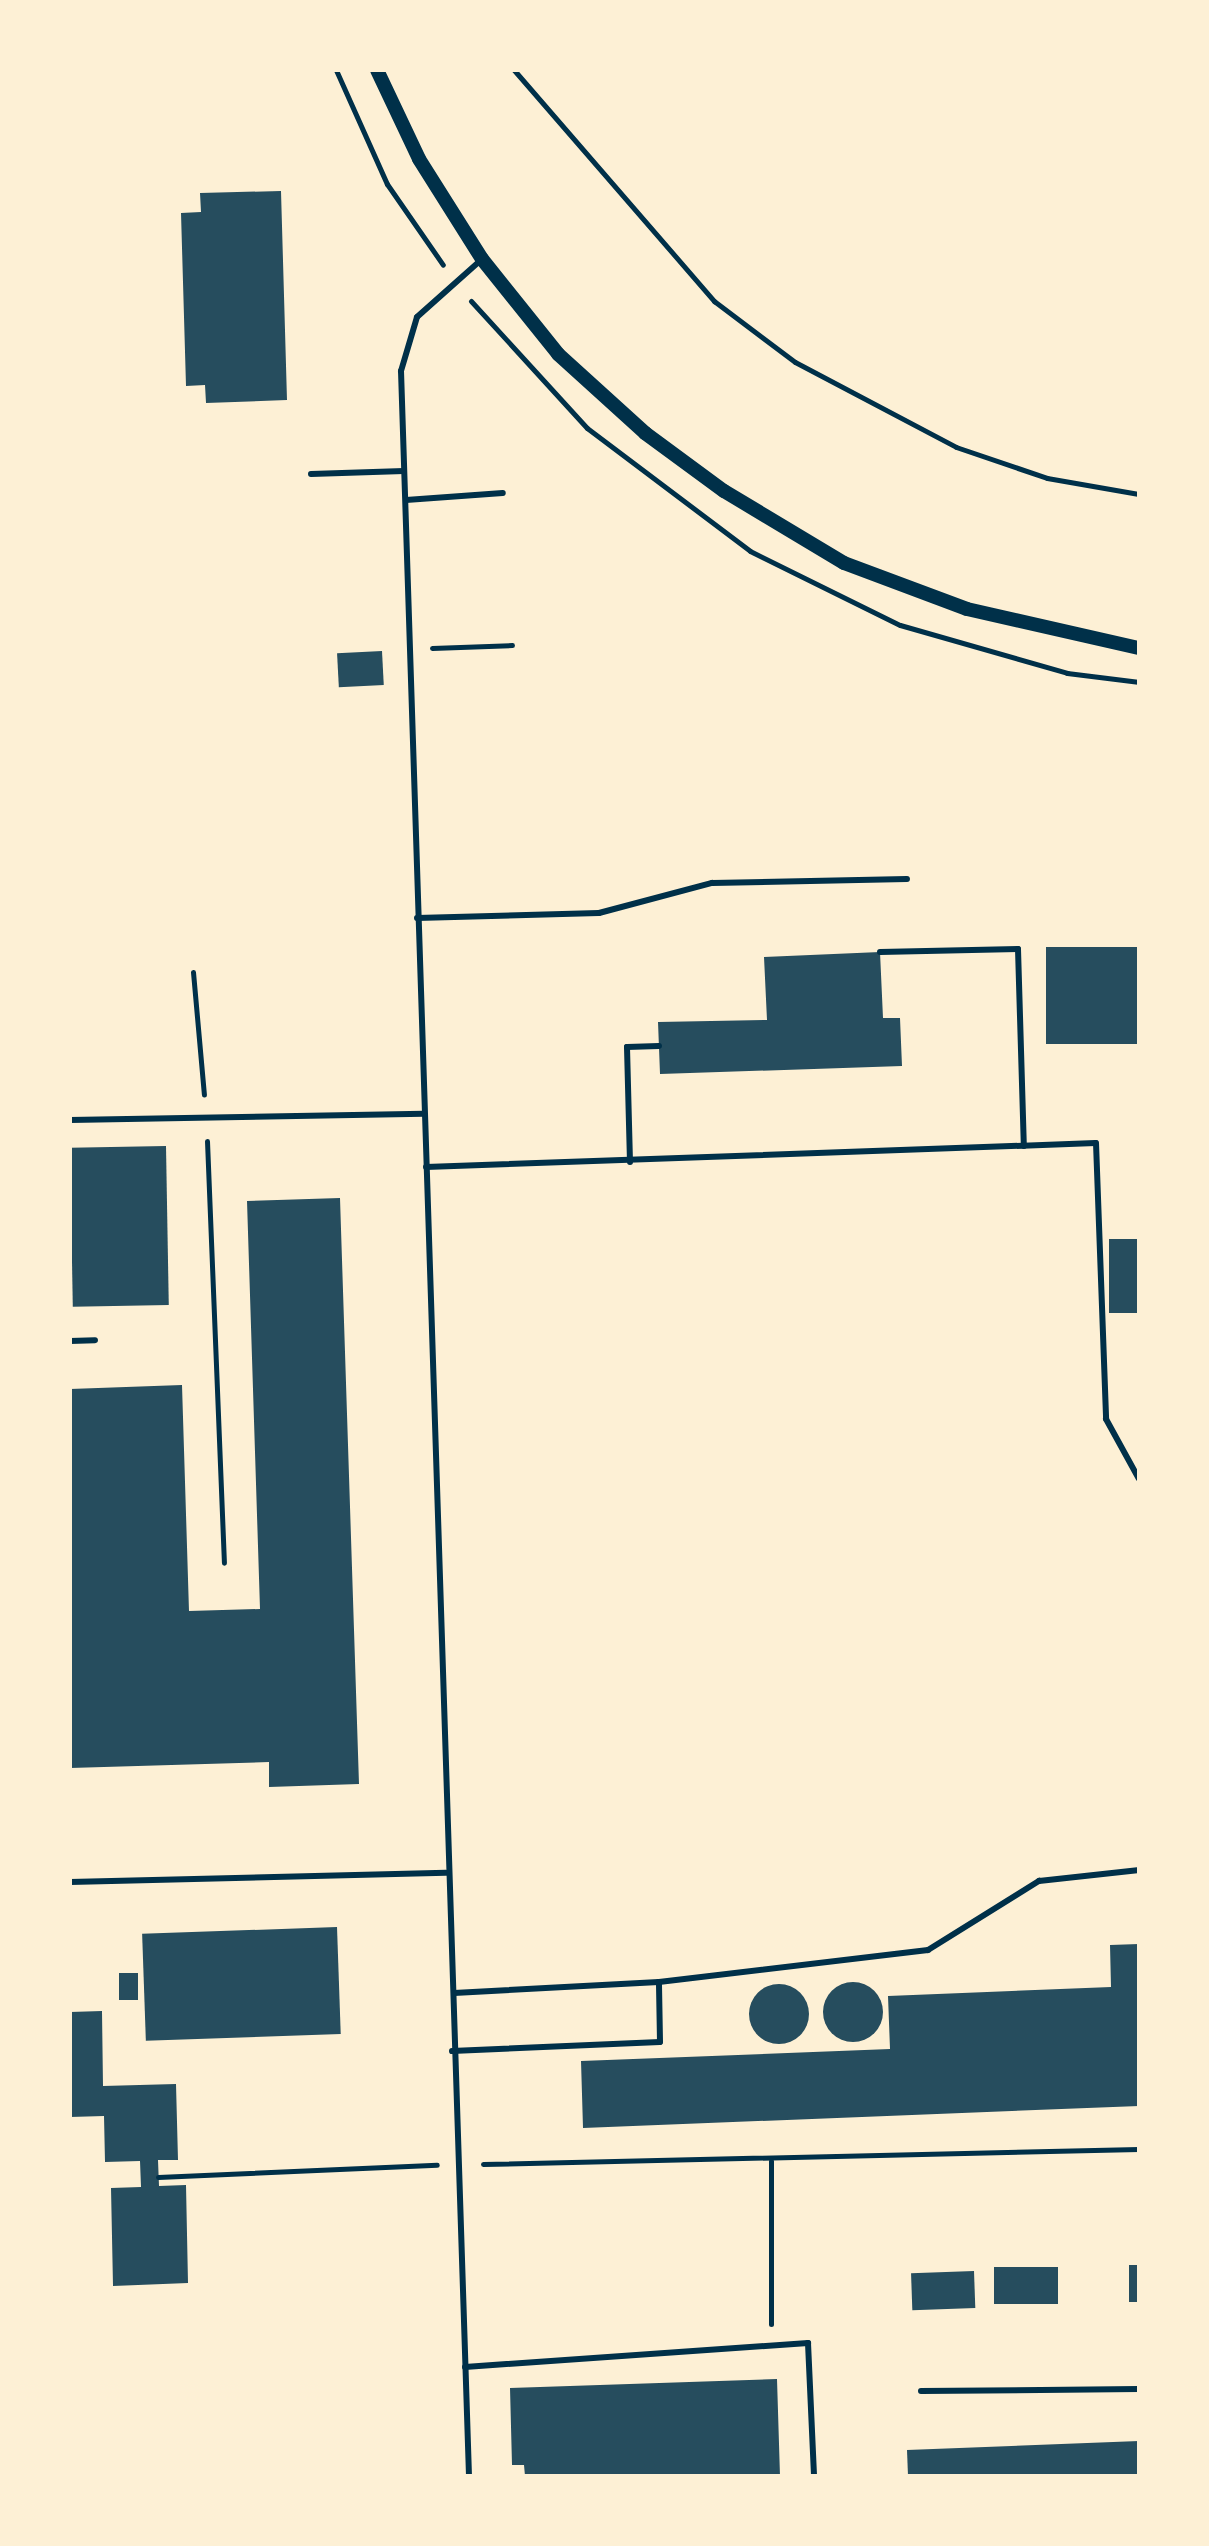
<!DOCTYPE html>
<style>
body{margin:0}
#map{position:relative;width:1209px;height:2546px;overflow:hidden;background:#fdf0d5;font-family:Roboto,sans-serif}
div>[style]{position:absolute}
.building>*{inset:0;background:#264d5e;transform-origin:0 0}
.round{border-radius:50%}
.path>*{height:5px;margin:-2.5px;padding:0 2.5px;transform-origin:2.5px;border-radius:2.5px;background:#003049}
.service>*{height:6px;margin:-3px;padding:0 3px;transform-origin:3px;border-radius:3px;background:#003049}
.tertiary>*{height:14px;margin:-7px;padding:0 7px;transform-origin:7px;border-radius:7px;background:#003049}
span{translate:-50% -50%;white-space:nowrap;text-align:center;line-height:1.15;-webkit-text-stroke:7px #fdf0d5;paint-order:stroke}
.frame{position:absolute;inset:0;border:72px solid #fdf0d5;pointer-events:none}
</style>
<div id="map">
<div class="building">
<i style="clip-path:polygon(281px 191px,287px 400px,206px 403px,205px 385px,186px 386px,181px 213px,201px 212px,200px 193px)"></i>
<i style="left:382px;top:651px;width:34px;height:45px;rotate:87deg"></i>
<i style="left:1139px;top:947px;width:97px;height:93px;rotate:90deg"></i>
<i style="clip-path:polygon(880px 952px,883px 1018px,900px 1018px,902px 1066px,660px 1074px,658px 1022px,767px 1020px,764px 957px)"></i>
<i style="left:166px;top:1146px;width:159px;height:96px;rotate:89deg"></i>
<i style="clip-path:polygon(340px 1198px,359px 1784px,269px 1787px,269px 1762px,70px 1768px,70px 1389px,182px 1385px,189px 1611px,260px 1609px,247px 1201px)"></i>
<i style="left:1139px;top:1239px;width:74px;height:30px;rotate:90deg"></i>
<i style="left:337px;top:1927px;width:107px;height:195px;rotate:88deg"></i>
<i style="clip-path:polygon(1139px 1944px,1139px 2106px,583px 2128px,581px 2061px,890px 2049px,888px 1996px,1111px 1987px,1110px 1945px)"></i>
<i style="left:119px;top:1973px;width:19px;height:27px"></i>
<i class="round" style="left:823px;top:1982px;width:60px;height:60px"></i>
<i class="round" style="left:749px;top:1984px;width:60px;height:60px"></i>
<i style="clip-path:polygon(102px 2011px,103px 2086px,176px 2084px,178px 2160px,158px 2160px,159px 2186px,186px 2185px,188px 2283px,113px 2286px,111px 2188px,141px 2187px,140px 2161px,105px 2162px,104px 2116px,70px 2117px,70px 2012px)"></i>
<i style="left:1129px;top:2265px;width:10px;height:37px"></i>
<i style="left:1058px;top:2267px;width:37px;height:64px;rotate:90deg"></i>
<i style="left:974px;top:2271px;width:37px;height:63px;rotate:88deg"></i>
<i style="clip-path:polygon(777px 2379px,780px 2476px,525px 2476px,524px 2465px,512px 2465px,510px 2388px)"></i>
<i style="clip-path:polygon(1139px 2441px,1139px 2476px,908px 2476px,907px 2450px)"></i>
</div>
<div class="path">
<i style="left:336px;top:70px;width:125px;rotate:65.9deg"></i>
<i style="left:387px;top:184px;width:98px;rotate:55.3deg"></i>
<i style="left:514px;top:70px;width:306px;rotate:49.1deg"></i>
<i style="left:714px;top:301px;width:101px;rotate:37deg"></i>
<i style="left:795px;top:362px;width:182px;rotate:27.8deg"></i>
<i style="left:956px;top:447px;width:96px;rotate:18.8deg"></i>
<i style="left:1047px;top:478px;width:93px;rotate:9.9deg"></i>
<i style="left:471px;top:301px;width:172px;rotate:47.6deg"></i>
<i style="left:587px;top:428px;width:204px;rotate:37deg"></i>
<i style="left:750px;top:551px;width:167px;rotate:26.3deg"></i>
<i style="left:900px;top:625px;width:174px;rotate:16deg"></i>
<i style="left:1067px;top:673px;width:73px;rotate:7.1deg"></i>
<i style="left:432px;top:648px;width:80px;rotate:-2.1deg"></i>
<i style="left:193px;top:972px;width:123px;rotate:84.9deg"></i>
<i style="left:207px;top:1141px;width:422px;rotate:87.7deg"></i>
<i style="left:771px;top:2161px;width:163px;rotate:90deg"></i>
<i style="left:483px;top:2164px;width:656px;rotate:-1.31deg"></i>
<i style="left:158px;top:2177px;width:279px;rotate:-2.5deg"></i>
</div>
<div class="service">
<i style="left:311px;top:474px;width:93px;rotate:-1.8deg"></i>
<i style="left:406px;top:500px;width:97px;rotate:-4.1deg"></i>
<i style="left:417px;top:918px;width:182px;rotate:-1.6deg"></i>
<i style="left:599px;top:913px;width:117px;rotate:-14.9deg"></i>
<i style="left:712px;top:883px;width:195px;rotate:-1.2deg"></i>
<i style="left:880px;top:952px;width:138px;rotate:-1.2deg"></i>
<i style="left:1018px;top:949px;width:197px;rotate:88.3deg"></i>
<i style="left:70px;top:1120px;width:354px;rotate:-1deg"></i>
<i style="left:630px;top:1162px;width:115px;rotate:-91.5deg"></i>
<i style="left:627px;top:1047px;width:32px;rotate:-2deg"></i>
<i style="left:426px;top:1167px;width:670px;rotate:-2.05deg"></i>
<i style="left:1096px;top:1143px;width:276px;rotate:87.9deg"></i>
<i style="left:1106px;top:1419px;width:68px;rotate:61.2deg"></i>
<i style="left:70px;top:1341px;width:25px;rotate:-2deg"></i>
<i style="left:70px;top:1882px;width:376px;rotate:-1.4deg"></i>
<i style="left:454px;top:1993px;width:205px;rotate:-3.1deg"></i>
<i style="left:659px;top:1982px;width:271px;rotate:-6.8deg"></i>
<i style="left:928px;top:1950px;width:131px;rotate:-31.9deg"></i>
<i style="left:1039px;top:1881px;width:101px;rotate:-6.3deg"></i>
<i style="left:452px;top:2051px;width:208px;rotate:-2.5deg"></i>
<i style="left:660px;top:2042px;width:60px;rotate:-91deg"></i>
<i style="left:465px;top:2367px;width:344px;rotate:-4deg"></i>
<i style="left:808px;top:2343px;width:133px;rotate:87.4deg"></i>
<i style="left:921px;top:2391px;width:218px;rotate:-0.5deg"></i>
<i style="left:469px;top:2476px;width:2106px;rotate:-91.85deg"></i>
<i style="left:401px;top:371px;width:56px;rotate:-73.5deg"></i>
<i style="left:417px;top:317px;width:87px;rotate:-41.7deg"></i>
</div>
<div class="tertiary">
<i style="left:377px;top:70px;width:98px;rotate:64.7deg"></i>
<i style="left:419px;top:159px;width:118px;rotate:57.8deg"></i>
<i style="left:482px;top:259px;width:122px;rotate:51.3deg"></i>
<i style="left:558px;top:354px;width:118px;rotate:42.2deg"></i>
<i style="left:645px;top:433px;width:98px;rotate:36.3deg"></i>
<i style="left:724px;top:491px;width:140px;rotate:31deg"></i>
<i style="left:844px;top:563px;width:131px;rotate:20.5deg"></i>
<i style="left:967px;top:609px;width:176px;rotate:12.8deg"></i>
</div>
<div class="frame"></div>
</div>
